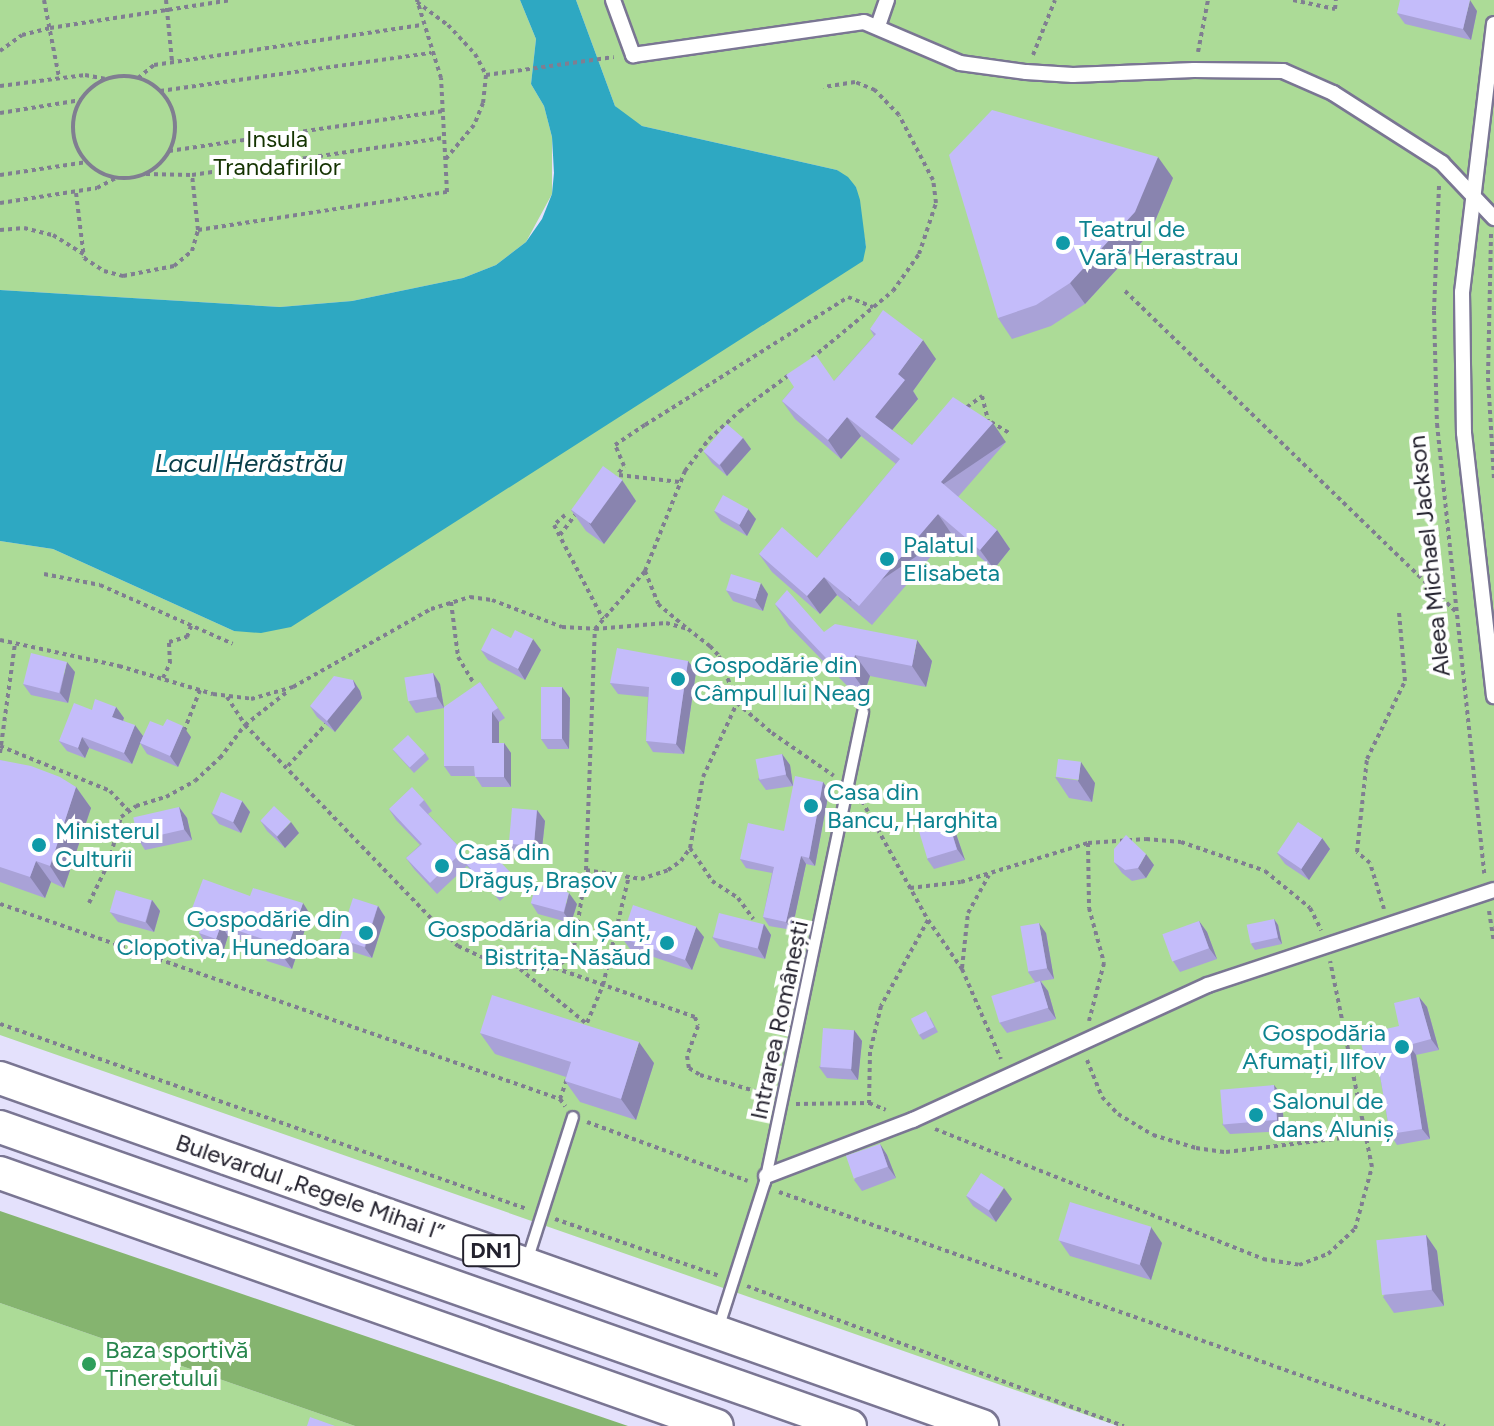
<!DOCTYPE html>
<meta charset="utf-8">
<style>
body{margin:0}
#map{position:relative;width:1494px;height:1426px;overflow:hidden;background:#e4e1fc;font-family:Figtree,sans-serif}
div>[style]{position:absolute}
.green>*{inset:0;background:#acdb97}
.forest>*{inset:0;background:#85b46f}
.water>*{inset:0;background:#2ea8c2}
.path>*{height:4px;margin-top:-2px;transform-origin:0;background:repeating-linear-gradient(90deg,#807e91 0 4px,transparent 0 8px)}
.path>.ring{margin:-2px;padding:0;box-sizing:content-box;background:none;border:4px solid #807e91;border-radius:50%}
.roads{filter:drop-shadow(2px 0 #7a7693) drop-shadow(-2px 0 #7a7693) drop-shadow(0 2px #7a7693) drop-shadow(0 -2px #7a7693)}
.service>*{height:10px;margin:-5px;padding:0 5px;transform-origin:5px;border-radius:5px;background:#fff}
.pedestrian>*{height:14px;margin:-7px;padding:0 7px;transform-origin:7px;border-radius:7px;background:#fff}
.primary>*{height:32px;margin:-16px;padding:0 16px;transform-origin:16px;border-radius:16px;background:#fff}
.wall>*{inset:0;background:#a9a2d7}
.shaded-wall>*{inset:0;background:#8984af;transform-origin:0 0}
.building>*{inset:0;background:#c4bcfa;transform-origin:0 0}
.dots>*{width:22px;height:22px;translate:-50% -50%;box-sizing:border-box;border:4px solid #fff;border-radius:50%}
span{translate:-50% -50%;white-space:nowrap;text-align:center;line-height:1.15;-webkit-text-stroke:8px #fff;paint-order:stroke}
.shield-label span{padding:2px 6px;background:#fff;border:2px solid;border-radius:6px;-webkit-text-stroke-width:0}
.shield-label{font-size:22px;color:#23212d;font-weight:700}
.park-label{font-size:24px;color:#153402}
.culture-label{font-size:24px;color:#0d838f}
.left{translate:0 -50%;text-align:left}
.right{translate:-100% -50%;text-align:right}
.street-label{font-size:24px;color:#23212d}
.leisure-label{font-size:24px;color:#27864d}
.water-label{font-size:26px;color:#083e49;font-style:italic}
</style>
<div id="map">
<div class="green">
<i style="clip-path:polygon(0 0,520px 0,536px 39px,531px 84px,544px 106px,552px 137px,552px 194px,526px 242px,496px 265px,463px 278px,352px 301px,280px 307px,0 290px)"></i>
<i style="clip-path:polygon(576px 0,1494px 0,1494px 1426px,1118px 1426px,0 1035px,0 541px,53px 549px,234px 631px,866px 247px,856px 187px,837px 170px,642px 126px,626px 117px,615px 106px)"></i>
<i style="clip-path:polygon(0 1303px,355px 1426px,0 1426px)"></i>
</div>
<div class="forest">
<i style="clip-path:polygon(0 1211px,628px 1426px,355px 1426px,0 1303px)"></i>
</div>
<div class="water">
<i style="clip-path:polygon(520px 0,576px 0,615px 106px,642px 126px,837px 170px,848px 177px,856px 187px,860px 200px,866px 247px,863px 261px,291px 627px,261px 633px,234px 631px,53px 549px,0 541px,0 290px,280px 307px,352px 301px,463px 278px,496px 265px,526px 242px,542px 219px,552px 194px,554px 173px,552px 137px,544px 106px,531px 84px,536px 39px)"></i>
</div>
<div class="path">
<i style="left:44px;top:0;width:78px;rotate:79deg"></i>
<i style="left:166px;top:0;width:61px;rotate:84.4deg"></i>
<i style="left:1293px;top:0;width:43px;rotate:12.1deg"></i>
<i style="left:1335px;top:9px;width:9px;rotate:-84deg"></i>
<i style="left:417px;top:2px;width:39px;rotate:37deg"></i>
<i style="left:448px;top:25px;width:40px;rotate:47deg"></i>
<i style="left:475px;top:54px;width:24px;rotate:62deg"></i>
<i style="left:486px;top:75px;width:28px;rotate:96deg"></i>
<i style="left:483px;top:103px;width:24px;rotate:112deg"></i>
<i style="left:474px;top:125px;width:47px;rotate:129.8deg"></i>
<i style="left:0;top:51px;width:27px;rotate:-36deg"></i>
<i style="left:22px;top:35px;width:29px;rotate:-14deg"></i>
<i style="left:50px;top:28px;width:182px;rotate:-8.8deg"></i>
<i style="left:1198px;top:52px;width:53px;rotate:-79.1deg"></i>
<i style="left:1033px;top:55px;width:59px;rotate:-68.2deg"></i>
<i style="left:486px;top:75px;width:129px;rotate:-8deg"></i>
<i class="ring" style="left:73px;top:76px;width:98px;height:98px"></i>
<i style="left:138px;top:78px;width:21px;rotate:-39deg"></i>
<i style="left:154px;top:65px;width:272px;rotate:-8.5deg"></i>
<i style="left:0;top:86px;width:86px;rotate:-7.4deg"></i>
<i style="left:85px;top:75px;width:20px;rotate:11deg"></i>
<i style="left:160px;top:91px;width:274px;rotate:-8deg"></i>
<i style="left:0;top:113px;width:82px;rotate:-9.1deg"></i>
<i style="left:169px;top:151px;width:277px;rotate:-8.3deg"></i>
<i style="left:146px;top:174px;width:46px;rotate:1.2deg"></i>
<i style="left:192px;top:175px;width:253px;rotate:-8.4deg"></i>
<i style="left:0;top:175px;width:88px;rotate:-8.5deg"></i>
<i style="left:1439px;top:186px;width:125px;rotate:92.3deg"></i>
<i style="left:1434px;top:311px;width:113px;rotate:88.5deg"></i>
<i style="left:1437px;top:424px;width:452px;rotate:84deg"></i>
<i style="left:76px;top:193px;width:65px;rotate:83deg"></i>
<i style="left:84px;top:258px;width:24px;rotate:33deg"></i>
<i style="left:104px;top:271px;width:20px;rotate:15deg"></i>
<i style="left:123px;top:276px;width:52px;rotate:-11.1deg"></i>
<i style="left:174px;top:266px;width:23px;rotate:-40deg"></i>
<i style="left:192px;top:251px;width:22px;rotate:-74deg"></i>
<i style="left:198px;top:230px;width:55px;rotate:-96.2deg"></i>
<i style="left:0;top:203px;width:98px;rotate:-8.8deg"></i>
<i style="left:97px;top:188px;width:24px;rotate:-28deg"></i>
<i style="left:0;top:230px;width:24px;rotate:-5deg"></i>
<i style="left:24px;top:228px;width:30px;rotate:14deg"></i>
<i style="left:53px;top:235px;width:36px;rotate:32deg"></i>
<i style="left:198px;top:230px;width:252px;rotate:-8.7deg"></i>
<i style="left:447px;top:192px;width:114px;rotate:-93deg"></i>
<i style="left:441px;top:78px;width:82px;rotate:-107.1deg"></i>
<i style="left:1491px;top:234px;width:144px;rotate:91.2deg"></i>
<i style="left:1488px;top:378px;width:101px;rotate:86.6deg"></i>
<i style="left:1125px;top:291px;width:461px;rotate:44.1deg"></i>
<i style="left:812px;top:358px;width:105px;rotate:-39.6deg"></i>
<i style="left:893px;top:291px;width:45px;rotate:-54.9deg"></i>
<i style="left:919px;top:254px;width:54px;rotate:-71.6deg"></i>
<i style="left:936px;top:203px;width:23px;rotate:-97deg"></i>
<i style="left:933px;top:180px;width:73px;rotate:-117.6deg"></i>
<i style="left:899px;top:115px;width:35px;rotate:-134deg"></i>
<i style="left:875px;top:90px;width:22px;rotate:-158deg"></i>
<i style="left:855px;top:82px;width:32px;rotate:171deg"></i>
<i style="left:967px;top:407px;width:19px;rotate:-36deg"></i>
<i style="left:982px;top:396px;width:25px;rotate:76deg"></i>
<i style="left:991px;top:422px;width:23px;rotate:31deg"></i>
<i style="left:619px;top:475px;width:61px;rotate:6.5deg"></i>
<i style="left:614px;top:479px;width:16px;rotate:-52deg"></i>
<i style="left:624px;top:466px;width:23px;rotate:-113deg"></i>
<i style="left:615px;top:445px;width:36px;rotate:-34deg"></i>
<i style="left:645px;top:425px;width:240px;rotate:-32.2deg"></i>
<i style="left:848px;top:297px;width:27px;rotate:22deg"></i>
<i style="left:565px;top:515px;width:15px;rotate:138deg"></i>
<i style="left:554px;top:525px;width:106px;rotate:62.5deg"></i>
<i style="left:560px;top:535px;width:30px;rotate:-53deg"></i>
<i style="left:645px;top:571px;width:35px;rotate:68deg"></i>
<i style="left:658px;top:604px;width:38px;rotate:40deg"></i>
<i style="left:44px;top:574px;width:57px;rotate:11.1deg"></i>
<i style="left:100px;top:585px;width:145px;rotate:23.9deg"></i>
<i style="left:451px;top:602px;width:55px;rotate:82.7deg"></i>
<i style="left:458px;top:657px;width:31px;rotate:59deg"></i>
<i style="left:0;top:640px;width:122px;rotate:12.3deg"></i>
<i style="left:119px;top:666px;width:98px;rotate:16.6deg"></i>
<i style="left:213px;top:694px;width:38px;rotate:7deg"></i>
<i style="left:251px;top:699px;width:44px;rotate:-15.9deg"></i>
<i style="left:293px;top:687px;width:159px;rotate:-29.5deg"></i>
<i style="left:431px;top:609px;width:41px;rotate:-17.1deg"></i>
<i style="left:470px;top:597px;width:22px;rotate:8deg"></i>
<i style="left:492px;top:600px;width:75px;rotate:21.1deg"></i>
<i style="left:562px;top:627px;width:33px;rotate:3deg"></i>
<i style="left:595px;top:629px;width:71px;rotate:-4.8deg"></i>
<i style="left:666px;top:623px;width:23px;rotate:15deg"></i>
<i style="left:688px;top:629px;width:28px;rotate:38deg"></i>
<i style="left:710px;top:646px;width:13px;rotate:48deg"></i>
<i style="left:719px;top:656px;width:50px;rotate:69deg"></i>
<i style="left:737px;top:703px;width:46px;rotate:40.6deg"></i>
<i style="left:772px;top:733px;width:75px;rotate:34.7deg"></i>
<i style="left:163px;top:678px;width:17px;rotate:-65deg"></i>
<i style="left:170px;top:663px;width:21px;rotate:-93deg"></i>
<i style="left:169px;top:642px;width:19px;rotate:-16deg"></i>
<i style="left:187px;top:637px;width:12px;rotate:-70deg"></i>
<i style="left:227px;top:697px;width:33px;rotate:57deg"></i>
<i style="left:245px;top:725px;width:307px;rotate:46.1deg"></i>
<i style="left:458px;top:946px;width:38px;rotate:25deg"></i>
<i style="left:493px;top:962px;width:45px;rotate:10.3deg"></i>
<i style="left:537px;top:970px;width:18px;rotate:-6deg"></i>
<i style="left:555px;top:968px;width:15px;rotate:-37deg"></i>
<i style="left:567px;top:959px;width:14px;rotate:-60deg"></i>
<i style="left:574px;top:947px;width:78px;rotate:-81.1deg"></i>
<i style="left:586px;top:870px;width:241px;rotate:-87.9deg"></i>
<i style="left:595px;top:629px;width:77px;rotate:-49.2deg"></i>
<i style="left:645px;top:571px;width:108px;rotate:-68.2deg"></i>
<i style="left:685px;top:471px;width:40px;rotate:-53deg"></i>
<i style="left:709px;top:439px;width:42px;rotate:-42.1deg"></i>
<i style="left:740px;top:411px;width:61px;rotate:-36.3deg"></i>
<i style="left:184px;top:731px;width:44px;rotate:-68.7deg"></i>
<i style="left:0;top:746px;width:119px;rotate:22.2deg"></i>
<i style="left:110px;top:791px;width:26px;rotate:47deg"></i>
<i style="left:0;top:753px;width:111px;rotate:-82.2deg"></i>
<i style="left:288px;top:766px;width:57px;rotate:-47.9deg"></i>
<i style="left:862px;top:801px;width:136px;rotate:61deg"></i>
<i style="left:928px;top:920px;width:98px;rotate:118.7deg"></i>
<i style="left:881px;top:1006px;width:47px;rotate:103.4deg"></i>
<i style="left:870px;top:1052px;width:51px;rotate:91.1deg"></i>
<i style="left:1088px;top:843px;width:65px;rotate:89.1deg"></i>
<i style="left:1089px;top:908px;width:57px;rotate:74.7deg"></i>
<i style="left:1104px;top:963px;width:60px;rotate:104.5deg"></i>
<i style="left:690px;top:848px;width:40px;rotate:56deg"></i>
<i style="left:712px;top:881px;width:31px;rotate:33deg"></i>
<i style="left:738px;top:898px;width:26px;rotate:54deg"></i>
<i style="left:586px;top:870px;width:56px;rotate:9.3deg"></i>
<i style="left:641px;top:879px;width:28px;rotate:-18deg"></i>
<i style="left:668px;top:870px;width:16px;rotate:-35deg"></i>
<i style="left:681px;top:861px;width:16px;rotate:-55deg"></i>
<i style="left:690px;top:848px;width:72px;rotate:-79.6deg"></i>
<i style="left:703px;top:777px;width:81px;rotate:-65.3deg"></i>
<i style="left:910px;top:888px;width:51px;rotate:-6.7deg"></i>
<i style="left:961px;top:882px;width:133px;rotate:-17.1deg"></i>
<i style="left:1088px;top:843px;width:58px;rotate:-3.9deg"></i>
<i style="left:1146px;top:839px;width:35px;rotate:5deg"></i>
<i style="left:1181px;top:842px;width:89px;rotate:19deg"></i>
<i style="left:1265px;top:871px;width:58px;rotate:39.4deg"></i>
<i style="left:1310px;top:908px;width:25px;rotate:63deg"></i>
<i style="left:89px;top:903px;width:46px;rotate:-64deg"></i>
<i style="left:109px;top:862px;width:47px;rotate:-75.1deg"></i>
<i style="left:121px;top:817px;width:19px;rotate:-36deg"></i>
<i style="left:136px;top:806px;width:31px;rotate:-17deg"></i>
<i style="left:166px;top:797px;width:33px;rotate:-29deg"></i>
<i style="left:195px;top:781px;width:34px;rotate:-43deg"></i>
<i style="left:220px;top:758px;width:41px;rotate:-52.9deg"></i>
<i style="left:245px;top:725px;width:53px;rotate:-38.2deg"></i>
<i style="left:0;top:904px;width:593px;rotate:19.2deg"></i>
<i style="left:560px;top:1099px;width:9px;rotate:54deg"></i>
<i style="left:1384px;top:909px;width:48px;rotate:-106.9deg"></i>
<i style="left:1370px;top:863px;width:17px;rotate:-140deg"></i>
<i style="left:1357px;top:852px;width:94px;rotate:-83.9deg"></i>
<i style="left:1367px;top:759px;width:87px;rotate:-64deg"></i>
<i style="left:1405px;top:681px;width:69px;rotate:-95deg"></i>
<i style="left:1489px;top:911px;width:31px;rotate:81deg"></i>
<i style="left:928px;top:920px;width:60px;rotate:55.2deg"></i>
<i style="left:962px;top:969px;width:98px;rotate:66.6deg"></i>
<i style="left:555px;top:968px;width:148px;rotate:19.3deg"></i>
<i style="left:695px;top:1017px;width:9px;rotate:72deg"></i>
<i style="left:698px;top:1026px;width:32px;rotate:110deg"></i>
<i style="left:687px;top:1056px;width:12px;rotate:81deg"></i>
<i style="left:689px;top:1068px;width:13px;rotate:32deg"></i>
<i style="left:700px;top:1075px;width:72px;rotate:16.2deg"></i>
<i style="left:962px;top:968px;width:55px;rotate:-83.8deg"></i>
<i style="left:968px;top:913px;width:43px;rotate:-61.1deg"></i>
<i style="left:520px;top:969px;width:87px;rotate:39.4deg"></i>
<i style="left:0;top:1024px;width:559px;rotate:19.34deg"></i>
<i style="left:584px;top:1030px;width:49px;rotate:-67.1deg"></i>
<i style="left:603px;top:985px;width:112px;rotate:-76.6deg"></i>
<i style="left:1087px;top:1060px;width:40px;rotate:68deg"></i>
<i style="left:1102px;top:1097px;width:23px;rotate:47deg"></i>
<i style="left:1118px;top:1114px;width:41px;rotate:31deg"></i>
<i style="left:1153px;top:1135px;width:45px;rotate:16.8deg"></i>
<i style="left:1196px;top:1148px;width:30px;rotate:8deg"></i>
<i style="left:1226px;top:1152px;width:142px;rotate:-6.9deg"></i>
<i style="left:560px;top:1099px;width:21px;rotate:-71deg"></i>
<i style="left:796px;top:1104px;width:73px;rotate:-0.8deg"></i>
<i style="left:869px;top:1103px;width:18px;rotate:22deg"></i>
<i style="left:587px;top:1122px;width:171px;rotate:20.1deg"></i>
<i style="left:935px;top:1129px;width:353px;rotate:21.6deg"></i>
<i style="left:1263px;top:1259px;width:36px;rotate:9deg"></i>
<i style="left:1299px;top:1265px;width:31px;rotate:-21deg"></i>
<i style="left:1328px;top:1254px;width:37px;rotate:-43deg"></i>
<i style="left:1355px;top:1229px;width:64px;rotate:-74.7deg"></i>
<i style="left:1372px;top:1167px;width:210px;rotate:-101.5deg"></i>
<i style="left:779px;top:1192px;width:706px;rotate:19.36deg"></i>
<i style="left:555px;top:1219px;width:175px;rotate:19.1deg"></i>
<i style="left:747px;top:1286px;width:402px;rotate:20.4deg"></i>
</div>
<div class="roads">
<div class="service">
<i style="left:527px;top:1261px;width:151px;rotate:-72.3deg"></i>
<i style="left:718px;top:1329px;width:154px;rotate:-72.3deg"></i>
<i style="left:765px;top:1182px;width:480px;rotate:-78.2deg"></i>
</div>
<div class="pedestrian">
<i style="left:613px;top:0;width:59px;rotate:70deg"></i>
<i style="left:633px;top:55px;width:233px;rotate:-8.1deg"></i>
<i style="left:864px;top:22px;width:104px;rotate:23.1deg"></i>
<i style="left:960px;top:63px;width:67px;rotate:7.8deg"></i>
<i style="left:1026px;top:72px;width:47px;rotate:3.7deg"></i>
<i style="left:1073px;top:75px;width:121px;rotate:-2.4deg"></i>
<i style="left:1194px;top:70px;width:89px;rotate:0.6deg"></i>
<i style="left:1283px;top:71px;width:55px;rotate:23.7deg"></i>
<i style="left:1333px;top:93px;width:130px;rotate:32.7deg"></i>
<i style="left:1442px;top:163px;width:76px;rotate:46.6deg"></i>
<i style="left:1494px;top:24px;width:270px;rotate:96.8deg"></i>
<i style="left:1462px;top:292px;width:141px;rotate:89.2deg"></i>
<i style="left:1464px;top:433px;width:265px;rotate:83.5deg"></i>
<i style="left:878px;top:26px;width:28px;rotate:-71deg"></i>
<i style="left:766px;top:1176px;width:157px;rotate:-20.9deg"></i>
<i style="left:913px;top:1120px;width:324px;rotate:-24.6deg"></i>
<i style="left:1208px;top:985px;width:301px;rotate:-18.4deg"></i>
</div>
<div class="primary">
<i style="left:0;top:1078px;width:1042px;rotate:19.51deg"></i>
<i style="left:0;top:1127px;width:901px;rotate:19.38deg"></i>
<i style="left:0;top:1173px;width:760px;rotate:19.44deg"></i>
</div>
</div>
<div class="wall">
<i style="clip-path:polygon(1477px 11px,1471px 40px,1405px 24px,1397px 13px)"></i>
<i style="clip-path:polygon(1173px 178px,1150px 233px,1085px 304px,1051px 326px,1012px 339px,998px 318px)"></i>
<i style="clip-path:polygon(870px 329px,936px 359px,913px 391px,918px 399px,892px 430px,912px 445px,1006px 442px,958px 497px,997px 530px,1010px 549px,994px 569px,951px 533px,872px 625px,837px 595px,820px 614px,772px 572px,759px 554px,817px 558px,896px 464px,861px 436px,841px 459px,795px 419px,782px 401px,794px 387px,834px 381px,874px 336px)"></i>
<i style="clip-path:polygon(743px 438px,751px 449px,727px 476px,712px 463px,704px 452px)"></i>
<i style="clip-path:polygon(622px 480px,636px 501px,604px 544px,586px 531px,571px 510px)"></i>
<i style="clip-path:polygon(714px 511px,756px 519px,747px 536px,721px 521px)"></i>
<i style="clip-path:polygon(726px 590px,768px 594px,763px 611px,733px 601px)"></i>
<i style="clip-path:polygon(775px 604px,824px 632px,932px 661px,926px 687px,870px 676px,865px 691px,856px 695px,789px 626px)"></i>
<i style="clip-path:polygon(511px 638px,541px 650px,525px 680px,488px 660px,481px 650px)"></i>
<i style="clip-path:polygon(688px 661px,696px 672px,684px 754px,653px 752px,646px 741px,648px 697px,618px 694px,610px 683px)"></i>
<i style="clip-path:polygon(75px 672px,68px 703px,31px 695px,23px 684px)"></i>
<i style="clip-path:polygon(433px 673px,440px 684px,444px 708px,416px 713px,409px 702px)"></i>
<i style="clip-path:polygon(353px 680px,360px 691px,362px 698px,335px 732px,317px 717px,310px 706px)"></i>
<i style="clip-path:polygon(480px 682px,505px 718px,499px 722px,499px 743px,504px 743px,511px 753px,511px 787px,482px 787px,475px 776px,451px 776px,444px 766px)"></i>
<i style="clip-path:polygon(562px 687px,570px 698px,569px 749px,548px 749px,541px 739px)"></i>
<i style="clip-path:polygon(116px 707px,124px 718px,123px 720px,143px 736px,191px 737px,178px 767px,147px 754px,140px 743px,132px 764px,89px 748px,85px 758px,67px 751px,59px 741px,92px 710px)"></i>
<i style="clip-path:polygon(393px 750px,425px 753px,429px 759px,414px 773px)"></i>
<i style="clip-path:polygon(782px 754px,790px 765px,793px 786px,766px 790px,758px 779px)"></i>
<i style="clip-path:polygon(0 760px,76px 787px,91px 808px,64px 888px,51px 882px,45px 898px,0 882px)"></i>
<i style="clip-path:polygon(1055px 777px,1095px 783px,1092px 802px,1069px 798px)"></i>
<i style="clip-path:polygon(823px 782px,829px 791px,815px 866px,806px 864px,792px 930px,769px 926px,763px 917px,772px 873px,746px 868px,740px 859px,784px 831px)"></i>
<i style="clip-path:polygon(424px 800px,432px 811px,428px 814px,463px 851px,469px 860px,515px 877px,519px 883px,500px 901px,467px 866px,437px 894px,414px 869px,406px 858px,420px 845px,396px 820px,389px 809px)"></i>
<i style="clip-path:polygon(242px 801px,250px 812px,241px 833px,219px 824px,211px 813px)"></i>
<i style="clip-path:polygon(179px 807px,187px 818px,192px 840px,145px 850px,138px 839px)"></i>
<i style="clip-path:polygon(537px 810px,545px 821px,541px 857px,516px 855px,509px 844px)"></i>
<i style="clip-path:polygon(260px 820px,299px 833px,285px 848px,267px 831px)"></i>
<i style="clip-path:polygon(954px 828px,965px 860px,934px 869px,927px 859px)"></i>
<i style="clip-path:polygon(1322px 838px,1330px 849px,1309px 880px,1285px 864px,1277px 853px)"></i>
<i style="clip-path:polygon(1114px 862px,1154px 865px,1146px 878px,1132px 881px,1122px 873px)"></i>
<i style="clip-path:polygon(250px 896px,310px 914px,292px 969px,267px 961px,260px 950px,261px 947px,228px 936px,224px 949px,206px 944px,199px 933px,202px 926px,197px 924px,190px 914px)"></i>
<i style="clip-path:polygon(152px 900px,160px 911px,154px 932px,118px 922px,110px 912px)"></i>
<i style="clip-path:polygon(531px 903px,577px 904px,571px 923px,538px 914px)"></i>
<i style="clip-path:polygon(378px 906px,385px 917px,372px 958px,347px 950px,339px 939px)"></i>
<i style="clip-path:polygon(1274px 919px,1278px 925px,1282px 944px,1255px 950px,1251px 944px)"></i>
<i style="clip-path:polygon(1199px 921px,1207px 932px,1217px 959px,1180px 972px,1173px 961px)"></i>
<i style="clip-path:polygon(764px 924px,771px 935px,765px 959px,720px 947px,712px 937px)"></i>
<i style="clip-path:polygon(1046px 933px,1054px 979px,1041px 981px,1048px 991px,1056px 1019px,1007px 1033px,999px 1022px,1035px 982px,1028px 972px)"></i>
<i style="clip-path:polygon(704px 937px,692px 970px,630px 949px,622px 938px)"></i>
<i style="clip-path:polygon(1419px 997px,1427px 1007px,1439px 1050px,1416px 1055px,1430px 1139px,1397px 1145px,1390px 1134px,1378px 1064px,1371px 1065px,1364px 1055px,1399px 1026px)"></i>
<i style="clip-path:polygon(930px 1017px,938px 1032px,923px 1040px,919px 1035px)"></i>
<i style="clip-path:polygon(854px 1030px,862px 1041px,858px 1080px,827px 1078px,819px 1067px)"></i>
<i style="clip-path:polygon(480px 1033px,654px 1063px,636px 1120px,580px 1102px,565px 1081px,566px 1077px,495px 1054px)"></i>
<i style="clip-path:polygon(1282px 1095px,1284px 1131px,1230px 1134px,1222px 1124px)"></i>
<i style="clip-path:polygon(880px 1144px,887px 1155px,896px 1178px,862px 1191px,854px 1180px)"></i>
<i style="clip-path:polygon(966px 1196px,1012px 1199px,996px 1222px,973px 1206px)"></i>
<i style="clip-path:polygon(1426px 1235px,1437px 1251px,1444px 1306px,1394px 1313px,1383px 1297px)"></i>
<i style="clip-path:polygon(1059px 1240px,1162px 1243px,1151px 1280px,1070px 1256px)"></i>
</div>
<div class="shaded-wall">
<i style="clip-path:polygon(1470px 0,1477px 11px,1471px 40px,1463px 29px)"></i>
<i style="clip-path:polygon(1158px 157px,1173px 178px,1150px 233px,1085px 304px,1070px 283px)"></i>
<i style="clip-path:polygon(923px 340px,936px 359px,913px 391px,918px 399px,888px 435px,875px 417px,898px 374px)"></i>
<i style="clip-path:polygon(847px 417px,861px 436px,841px 459px,828px 440px)"></i>
<i style="left:993px;top:423px;width:23px;height:79px;rotate:56deg"></i>
<i style="clip-path:polygon(743px 438px,751px 449px,727px 476px,720px 465px)"></i>
<i style="clip-path:polygon(622px 480px,636px 501px,604px 544px,589px 523px)"></i>
<i style="clip-path:polygon(748px 509px,756px 519px,747px 536px,739px 525px)"></i>
<i style="left:938px;top:514px;width:23px;height:121px;rotate:56deg"></i>
<i style="clip-path:polygon(997px 530px,1010px 549px,994px 569px,980px 550px)"></i>
<i style="clip-path:polygon(824px 577px,837px 595px,820px 614px,807px 596px)"></i>
<i style="clip-path:polygon(761px 583px,768px 594px,763px 611px,755px 600px)"></i>
<i style="clip-path:polygon(533px 639px,541px 650px,525px 680px,518px 669px)"></i>
<i style="clip-path:polygon(917px 640px,932px 661px,926px 687px,912px 666px)"></i>
<i style="clip-path:polygon(855px 655px,870px 676px,865px 691px,850px 670px)"></i>
<i style="clip-path:polygon(688px 661px,696px 672px,684px 754px,676px 744px)"></i>
<i style="clip-path:polygon(67px 662px,75px 672px,68px 703px,60px 693px)"></i>
<i style="clip-path:polygon(433px 673px,440px 684px,444px 708px,437px 697px)"></i>
<i style="clip-path:polygon(353px 680px,360px 691px,362px 698px,335px 732px,327px 721px)"></i>
<i style="clip-path:polygon(562px 687px,570px 698px,569px 749px,562px 738px)"></i>
<i style="clip-path:polygon(116px 707px,124px 718px,120px 727px,112px 717px)"></i>
<i style="clip-path:polygon(492px 712px,499px 722px,499px 753px,492px 743px)"></i>
<i style="clip-path:polygon(135px 725px,143px 736px,132px 764px,124px 753px)"></i>
<i style="clip-path:polygon(183px 726px,191px 737px,178px 767px,170px 756px)"></i>
<i style="clip-path:polygon(82px 737px,89px 748px,85px 758px,78px 748px)"></i>
<i style="clip-path:polygon(504px 743px,511px 753px,511px 787px,504px 777px)"></i>
<i style="clip-path:polygon(782px 754px,790px 765px,793px 786px,786px 775px)"></i>
<i style="clip-path:polygon(1081px 762px,1095px 783px,1092px 802px,1078px 781px)"></i>
<i style="clip-path:polygon(823px 782px,829px 791px,815px 866px,809px 858px)"></i>
<i style="clip-path:polygon(76px 787px,91px 808px,64px 888px,50px 866px)"></i>
<i style="clip-path:polygon(242px 801px,250px 812px,241px 833px,233px 822px)"></i>
<i style="clip-path:polygon(179px 807px,187px 818px,192px 840px,184px 829px)"></i>
<i style="clip-path:polygon(537px 810px,545px 821px,541px 857px,534px 846px)"></i>
<i style="clip-path:polygon(947px 817px,954px 828px,965px 860px,957px 849px)"></i>
<i style="clip-path:polygon(291px 822px,299px 833px,285px 848px,277px 837px)"></i>
<i style="clip-path:polygon(1322px 838px,1330px 849px,1309px 880px,1301px 869px)"></i>
<i style="clip-path:polygon(1146px 854px,1154px 865px,1146px 878px,1138px 868px)"></i>
<i style="clip-path:polygon(801px 856px,806px 864px,792px 930px,786px 922px)"></i>
<i style="clip-path:polygon(36px 861px,51px 882px,45px 898px,30px 877px)"></i>
<i style="clip-path:polygon(569px 893px,577px 904px,571px 923px,564px 913px)"></i>
<i style="clip-path:polygon(152px 900px,160px 911px,154px 932px,146px 922px)"></i>
<i style="clip-path:polygon(303px 903px,310px 914px,292px 969px,284px 958px)"></i>
<i style="clip-path:polygon(378px 906px,385px 917px,372px 958px,365px 948px)"></i>
<i style="clip-path:polygon(1274px 919px,1278px 925px,1282px 944px,1278px 938px)"></i>
<i style="clip-path:polygon(1199px 921px,1207px 932px,1217px 959px,1209px 948px)"></i>
<i style="clip-path:polygon(1039px 923px,1046px 933px,1054px 979px,1047px 968px)"></i>
<i style="clip-path:polygon(764px 924px,771px 935px,765px 959px,758px 948px)"></i>
<i style="clip-path:polygon(221px 925px,228px 936px,224px 949px,216px 939px)"></i>
<i style="clip-path:polygon(696px 927px,704px 937px,692px 970px,685px 959px)"></i>
<i style="clip-path:polygon(1040px 981px,1048px 991px,1056px 1019px,1048px 1008px)"></i>
<i style="clip-path:polygon(1419px 997px,1427px 1007px,1439px 1050px,1431px 1039px)"></i>
<i style="clip-path:polygon(854px 1030px,862px 1041px,858px 1080px,851px 1070px)"></i>
<i style="clip-path:polygon(639px 1042px,654px 1063px,636px 1120px,621px 1099px)"></i>
<i style="clip-path:polygon(1409px 1045px,1416px 1055px,1430px 1139px,1422px 1129px)"></i>
<i style="clip-path:polygon(1274px 1085px,1282px 1095px,1284px 1131px,1277px 1120px)"></i>
<i style="clip-path:polygon(880px 1144px,887px 1155px,896px 1178px,888px 1167px)"></i>
<i style="clip-path:polygon(1004px 1188px,1012px 1199px,996px 1222px,989px 1211px)"></i>
<i style="clip-path:polygon(1151px 1227px,1162px 1243px,1151px 1280px,1140px 1264px)"></i>
<i style="clip-path:polygon(1426px 1235px,1437px 1251px,1444px 1306px,1432px 1290px)"></i>
</div>
<div class="building">
<i style="clip-path:polygon(1400px 0,1470px 0,1463px 29px,1397px 13px)"></i>
<i style="clip-path:polygon(992px 110px,1158px 157px,1135px 212px,1070px 283px,1036px 305px,998px 318px,949px 155px)"></i>
<i style="clip-path:polygon(883px 310px,923px 340px,898px 374px,905px 380px,875px 417px,912px 445px,953px 397px,993px 423px,941px 482px,997px 530px,980px 550px,938px 514px,859px 606px,824px 577px,807px 596px,759px 554px,782px 527px,817px 558px,900px 459px,847px 417px,828px 440px,782px 401px,794px 387px,786px 375px,816px 355px,834px 381px,876px 334px,870px 329px)"></i>
<i style="left:727px;top:424px;width:21px;height:36px;rotate:41deg"></i>
<i style="left:603px;top:466px;width:24px;height:54px;rotate:36deg"></i>
<i style="left:723px;top:495px;width:29px;height:18px;rotate:29deg"></i>
<i style="left:731px;top:574px;width:31px;height:17px;rotate:17deg"></i>
<i style="clip-path:polygon(787px 590px,824px 632px,835px 624px,917px 640px,912px 666px,855px 655px,850px 670px,841px 674px,775px 604px)"></i>
<i style="clip-path:polygon(492px 628px,511px 638px,515px 630px,533px 639px,518px 669px,481px 650px)"></i>
<i style="clip-path:polygon(617px 648px,688px 661px,676px 744px,646px 741px,649px 687px,610px 683px)"></i>
<i style="left:31px;top:653px;width:37px;height:32px;rotate:14deg"></i>
<i style="left:433px;top:673px;width:24px;height:29px;rotate:81deg"></i>
<i style="clip-path:polygon(334px 676px,353px 680px,355px 687px,327px 721px,310px 706px)"></i>
<i style="clip-path:polygon(480px 682px,498px 708px,492px 712px,492px 743px,504px 743px,504px 777px,475px 777px,474px 766px,444px 766px,444px 707px)"></i>
<i style="left:541px;top:687px;width:21px;height:52px"></i>
<i style="clip-path:polygon(95px 699px,116px 707px,112px 717px,135px 725px,124px 753px,82px 737px,78px 748px,59px 741px,74px 703px,92px 710px)"></i>
<i style="clip-path:polygon(167px 719px,183px 726px,170px 756px,140px 743px,150px 721px,163px 726px)"></i>
<i style="left:408px;top:735px;width:25px;height:21px;rotate:47deg"></i>
<i style="left:782px;top:754px;width:21px;height:27px;rotate:79deg"></i>
<i style="left:1058px;top:759px;width:23px;height:18px;rotate:7deg"></i>
<i style="clip-path:polygon(0 760px,31px 766px,60px 777px,76px 787px,50px 866px,36px 861px,30px 877px,0 867px)"></i>
<i style="clip-path:polygon(795px 776px,823px 782px,809px 858px,801px 856px,786px 922px,763px 917px,774px 867px,740px 859px,748px 823px,784px 831px)"></i>
<i style="clip-path:polygon(412px 787px,424px 800px,419px 805px,463px 851px,430px 883px,406px 858px,422px 844px,389px 809px)"></i>
<i style="left:221px;top:792px;width:23px;height:23px;rotate:23deg"></i>
<i style="left:274px;top:806px;width:23px;height:20px;rotate:43deg"></i>
<i style="left:179px;top:807px;width:23px;height:47px;rotate:77deg"></i>
<i style="left:512px;top:808px;width:25px;height:36px;rotate:5deg"></i>
<i style="left:947px;top:817px;width:34px;height:31px;rotate:73deg"></i>
<i style="left:1298px;top:822px;width:29px;height:37px;rotate:34deg"></i>
<i style="clip-path:polygon(1126px 835px,1146px 854px,1138px 868px,1125px 870px,1114px 862px,1114px 849px)"></i>
<i style="left:484px;top:845px;width:45px;height:26px;rotate:46deg"></i>
<i style="clip-path:polygon(203px 879px,250px 896px,253px 888px,303px 903px,284px 958px,260px 950px,263px 939px,221px 925px,216px 939px,199px 933px,204px 919px,190px 914px)"></i>
<i style="left:536px;top:884px;width:34px;height:20px;rotate:15deg"></i>
<i style="left:116px;top:890px;width:37px;height:23px;rotate:16deg"></i>
<i style="left:353px;top:898px;width:26px;height:43px;rotate:18deg"></i>
<i style="left:633px;top:905px;width:67px;height:35px;rotate:19deg"></i>
<i style="left:719px;top:913px;width:46px;height:25px;rotate:14deg"></i>
<i style="left:1274px;top:919px;width:19px;height:28px;rotate:78deg"></i>
<i style="left:1199px;top:921px;width:29px;height:39px;rotate:70deg"></i>
<i style="left:1039px;top:923px;width:46px;height:19px;rotate:80deg"></i>
<i style="left:1040px;top:981px;width:28px;height:51px;rotate:73deg"></i>
<i style="clip-path:polygon(492px 995px,639px 1042px,621px 1099px,565px 1081px,571px 1062px,480px 1033px)"></i>
<i style="clip-path:polygon(1419px 997px,1431px 1039px,1409px 1045px,1422px 1129px,1390px 1134px,1376px 1052px,1364px 1055px,1359px 1035px,1399px 1026px,1394px 1003px)"></i>
<i style="left:926px;top:1011px;width:18px;height:17px;rotate:63deg"></i>
<i style="left:823px;top:1028px;width:31px;height:39px;rotate:4deg"></i>
<i style="left:1274px;top:1085px;width:35px;height:54px;rotate:85deg"></i>
<i style="left:880px;top:1144px;width:24px;height:36px;rotate:71deg"></i>
<i style="left:981px;top:1173px;width:27px;height:27px;rotate:33deg"></i>
<i style="left:1070px;top:1202px;width:85px;height:40px;rotate:17deg"></i>
<i style="left:1426px;top:1235px;width:55px;height:50px;rotate:84deg"></i>
<i style="clip-path:polygon(310px 1417px,335px 1426px,307px 1426px)"></i>
</div>
<div class="dots">
<i style="left:1063px;top:243px;background:#0f9aa8"></i>
<i style="left:887px;top:559px;background:#0f9aa8"></i>
<i style="left:678px;top:679px;background:#0f9aa8"></i>
<i style="left:811px;top:806px;background:#0f9aa8"></i>
<i style="left:39px;top:845px;background:#0f9aa8"></i>
<i style="left:442px;top:866px;background:#0f9aa8"></i>
<i style="left:366px;top:933px;background:#0f9aa8"></i>
<i style="left:667px;top:943px;background:#0f9aa8"></i>
<i style="left:1402px;top:1047px;background:#0f9aa8"></i>
<i style="left:1256px;top:1115px;background:#0f9aa8"></i>
<i style="left:89px;top:1364px;background:#2e9e5b"></i>
</div>
<div class="shield-label">
<span style="left:491px;top:1251px">DN1</span>
</div>
<div class="park-label">
<span style="left:277px;top:153px">Insula<br>Trandafirilor</span>
</div>
<div class="culture-label">
<span class="left" style="left:1079px;top:243px">Teatrul de<br>Vară Herastrau</span>
<span class="left" style="left:903px;top:559px">Palatul<br>Elisabeta</span>
<span class="left" style="left:694px;top:679px">Gospodărie din<br>Câmpul lui Neag</span>
<span class="left" style="left:827px;top:806px">Casa din<br>Bancu, Harghita</span>
<span class="left" style="left:55px;top:845px">Ministerul<br>Culturii</span>
<span class="left" style="left:458px;top:866px">Casă din<br>Drăguș, Brașov</span>
<span class="right" style="left:350px;top:933px">Gospodărie din<br>Clopotiva, Hunedoara</span>
<span class="right" style="left:651px;top:943px">Gospodăria din Șanț,<br>Bistrița-Năsăud</span>
<span class="right" style="left:1386px;top:1047px">Gospodăria<br>Afumați, Ilfov</span>
<span class="left" style="left:1272px;top:1115px">Salonul de<br>dans Aluniș</span>
</div>
<div class="street-label">
<span style="left:1429px;top:556px;rotate:-96deg">Aleea Michael Jackson</span>
<span style="left:779px;top:1020px;rotate:-78deg">Intrarea Românești</span>
<span style="left:310px;top:1187px;rotate:19deg">Bulevardul „Regele Mihai I”</span>
</div>
<div class="leisure-label">
<span class="left" style="left:105px;top:1364px">Baza sportivă<br>Tineretului</span>
</div>
<div class="water-label">
<span style="left:249px;top:464px">Lacul Herăstrău</span>
</div>
</div>
